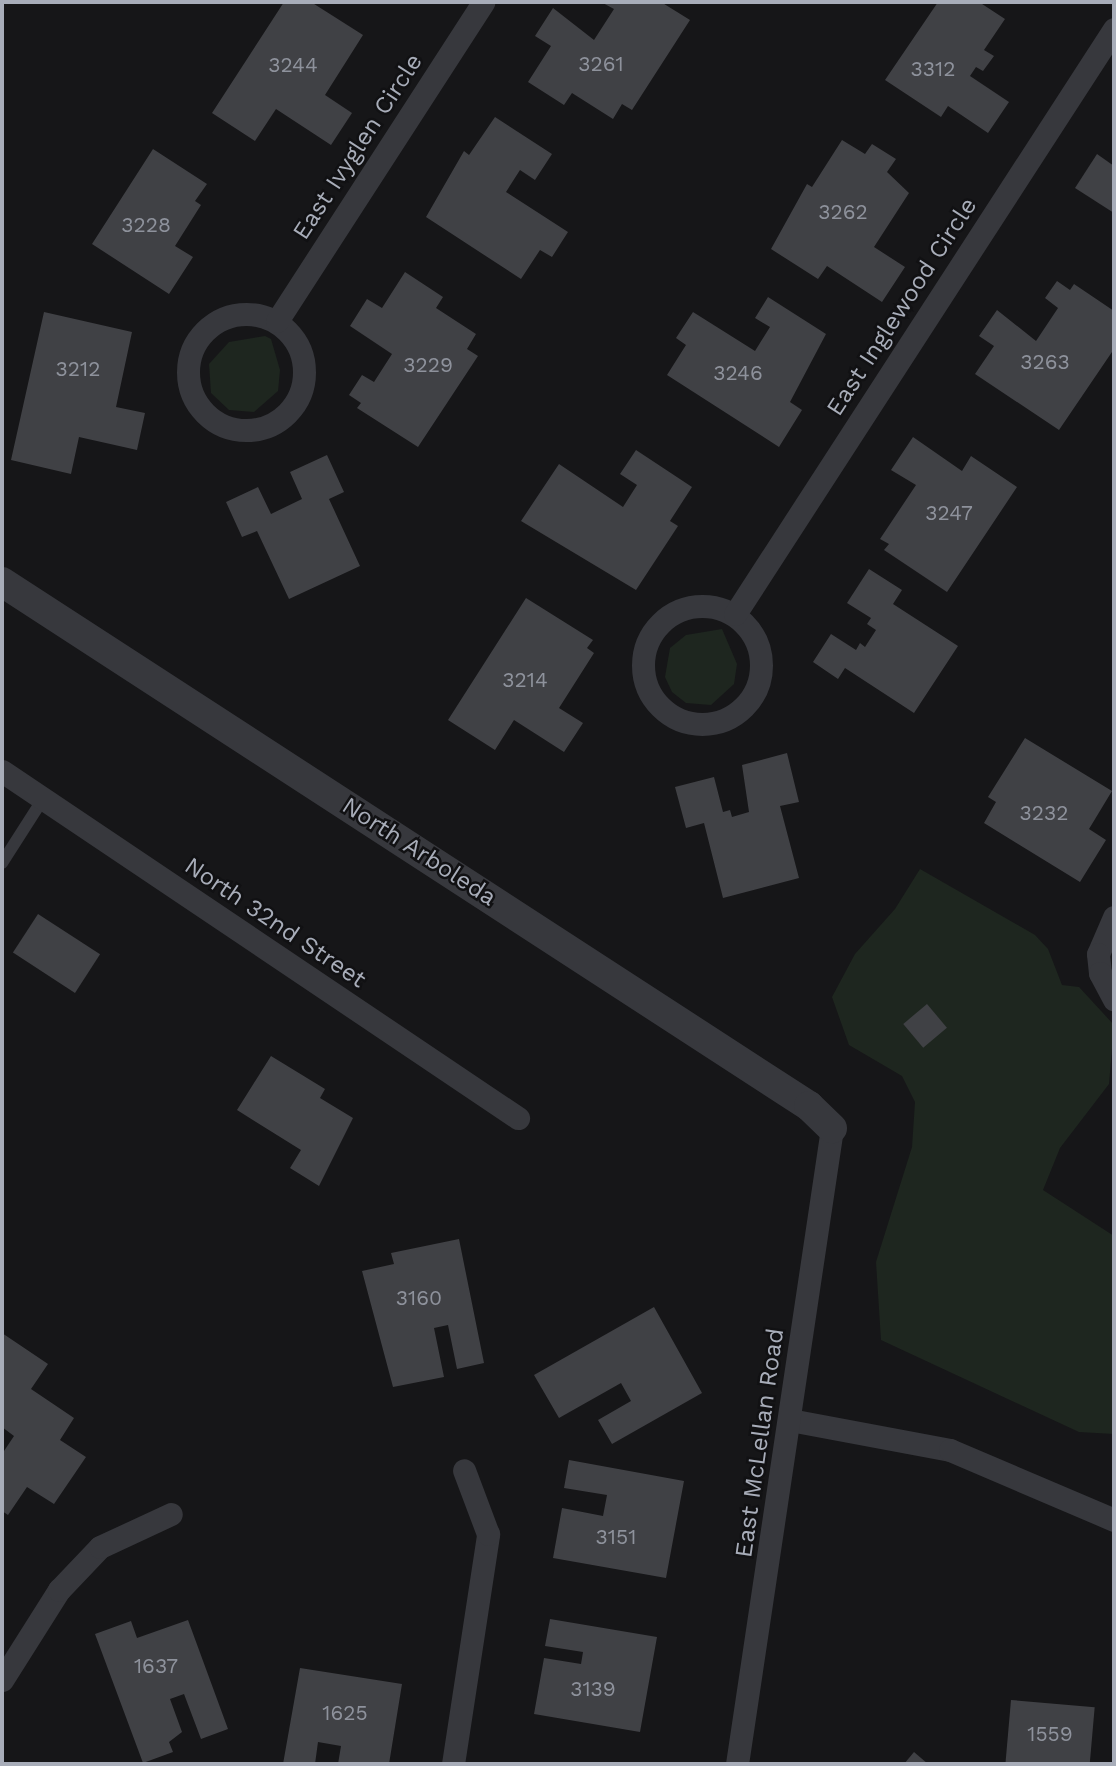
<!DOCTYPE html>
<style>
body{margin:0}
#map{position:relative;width:1116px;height:1766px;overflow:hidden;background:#161618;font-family:"Work Sans",sans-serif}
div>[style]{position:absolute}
.green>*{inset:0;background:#1e261f}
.building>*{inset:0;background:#404145;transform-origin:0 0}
.service>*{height:12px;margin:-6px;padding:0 6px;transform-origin:6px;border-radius:6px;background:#37383d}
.minor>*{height:23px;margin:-11.5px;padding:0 11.5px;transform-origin:11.5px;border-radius:11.5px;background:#37383d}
.minor>.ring{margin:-11.5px;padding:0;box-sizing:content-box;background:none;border:23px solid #37383d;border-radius:50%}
.tertiary>*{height:30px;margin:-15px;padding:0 15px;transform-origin:15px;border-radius:15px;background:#37383d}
span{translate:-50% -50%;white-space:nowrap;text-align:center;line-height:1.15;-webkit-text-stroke:5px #111113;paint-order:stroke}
.number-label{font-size:21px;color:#8e929c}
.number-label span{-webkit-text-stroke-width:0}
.street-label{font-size:24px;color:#a8adb9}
.frame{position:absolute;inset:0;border:4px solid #a8adb9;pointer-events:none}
</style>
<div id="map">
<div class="green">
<i style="clip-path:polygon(265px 336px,271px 339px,280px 370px,278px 391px,254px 412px,229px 410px,211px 393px,209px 364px,229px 342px)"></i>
<i style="clip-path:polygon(722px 629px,737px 664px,734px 684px,711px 705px,686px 703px,672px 692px,665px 677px,670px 648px,686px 635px)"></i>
<i style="clip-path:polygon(920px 869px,1035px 935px,1048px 949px,1062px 985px,1079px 987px,1114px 1025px,1109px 1084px,1060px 1148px,1043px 1190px,1114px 1236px,1114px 1434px,1079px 1432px,881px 1340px,876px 1262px,912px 1147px,915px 1102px,902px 1076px,849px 1045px,832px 997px,855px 954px,895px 909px)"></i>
</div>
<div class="building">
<i style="clip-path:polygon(284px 2px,311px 2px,363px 35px,325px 95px,352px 113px,331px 145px,276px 109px,255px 141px,212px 113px)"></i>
<i style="clip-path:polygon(601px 2px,661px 2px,690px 20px,632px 110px,622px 104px,613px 119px,572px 93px,564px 105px,528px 82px,551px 46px,535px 36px,553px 8px,594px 40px,614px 9px)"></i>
<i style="clip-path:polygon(938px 2px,979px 2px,1005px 19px,984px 50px,994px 56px,983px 71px,976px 67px,970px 76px,1009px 102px,988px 133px,948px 106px,941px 117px,885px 80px)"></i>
<i style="clip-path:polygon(495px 117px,552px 154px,535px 180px,520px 170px,506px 192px,568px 232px,552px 257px,540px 250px,521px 279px,426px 217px,464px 151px,469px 155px)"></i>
<i style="clip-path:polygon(842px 140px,865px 154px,872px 144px,896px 159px,887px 172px,909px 193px,874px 247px,905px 267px,882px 302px,827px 266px,818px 279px,771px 249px,807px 184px,812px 187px)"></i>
<i style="clip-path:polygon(153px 149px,207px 184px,195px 201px,201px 205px,175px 246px,193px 257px,169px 294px,92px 244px)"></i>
<i style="clip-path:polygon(1097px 154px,1114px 166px,1114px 213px,1075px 188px)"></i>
<i style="clip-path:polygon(405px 272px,443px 297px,436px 308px,476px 334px,467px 349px,478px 356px,418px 447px,357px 408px,361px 403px,349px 395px,362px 375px,374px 382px,392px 354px,350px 326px,367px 299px,382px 308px)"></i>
<i style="clip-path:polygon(1057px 281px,1070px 290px,1074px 284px,1114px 311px,1114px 349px,1059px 430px,975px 374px,994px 346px,979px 336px,997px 310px,1036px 341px,1058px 308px,1045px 298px)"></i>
<i style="clip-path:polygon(768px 297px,826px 334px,790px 402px,802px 410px,779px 447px,667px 375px,686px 345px,676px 338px,693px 312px,755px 351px,770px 327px,755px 318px)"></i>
<i style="clip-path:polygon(44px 312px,132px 332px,116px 407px,145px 413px,137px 450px,79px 437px,71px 474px,11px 460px)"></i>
<i style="clip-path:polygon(913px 437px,962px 471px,971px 456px,1017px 487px,947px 592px,884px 550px,889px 544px,880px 539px,916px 485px,891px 470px)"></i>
<i style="clip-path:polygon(636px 450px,692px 487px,670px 521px,678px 526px,636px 590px,521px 521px,559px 464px,623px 507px,637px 485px,620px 474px)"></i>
<i style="clip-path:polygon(327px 455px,344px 492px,329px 499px,360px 566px,289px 599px,257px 531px,242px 537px,226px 502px,258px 487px,271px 514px,302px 499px,290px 472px)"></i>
<i style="clip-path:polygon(869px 569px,902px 590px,893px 604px,958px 646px,914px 713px,845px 668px,838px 679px,813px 662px,831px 634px,856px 650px,860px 643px,865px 647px,876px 630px,867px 624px,871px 618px,847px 603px)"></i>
<i style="clip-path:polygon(526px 598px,593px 640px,587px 648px,594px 653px,559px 708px,583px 723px,564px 752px,514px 720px,495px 750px,448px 720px)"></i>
<i style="clip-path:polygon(1025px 738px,1112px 791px,1089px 829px,1106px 840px,1080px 882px,984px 823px,996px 802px,988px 797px)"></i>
<i style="clip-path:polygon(787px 753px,799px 802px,780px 806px,799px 878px,723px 898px,704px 823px,686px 828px,675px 787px,714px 777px,723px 812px,730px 810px,732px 817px,749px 812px,742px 765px)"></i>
<i style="left:38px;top:914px;width:74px;height:46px;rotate:33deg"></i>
<i style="left:927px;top:1004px;width:31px;height:31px;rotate:50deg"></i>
<i style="clip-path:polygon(271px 1056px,325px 1089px,320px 1098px,353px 1118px,319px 1186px,290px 1168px,301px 1150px,237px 1110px)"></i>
<i style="clip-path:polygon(459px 1239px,484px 1363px,457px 1369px,448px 1325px,434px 1328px,444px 1377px,393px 1387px,362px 1271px,394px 1264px,391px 1253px)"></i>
<i style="clip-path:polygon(654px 1307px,702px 1393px,612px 1444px,598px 1420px,631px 1401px,621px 1383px,559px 1418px,534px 1375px)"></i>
<i style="clip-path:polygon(2px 1333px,48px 1364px,31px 1389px,74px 1418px,60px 1440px,86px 1457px,54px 1504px,27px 1487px,8px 1515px,2px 1511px,2px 1454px,14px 1436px,2px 1427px)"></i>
<i style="clip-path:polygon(569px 1460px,684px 1481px,666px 1578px,553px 1558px,562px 1508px,603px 1516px,607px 1495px,564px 1488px)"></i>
<i style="clip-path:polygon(550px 1619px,657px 1637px,640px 1732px,534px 1714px,544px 1658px,581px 1664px,583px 1652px,545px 1646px)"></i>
<i style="clip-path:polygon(188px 1620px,228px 1729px,201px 1739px,184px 1694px,170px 1699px,182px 1732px,169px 1742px,173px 1752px,143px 1763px,95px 1634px,131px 1621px,137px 1638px)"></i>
<i style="clip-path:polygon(300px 1668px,402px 1684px,389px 1764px,338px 1764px,341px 1746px,318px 1742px,315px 1764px,283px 1764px)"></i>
<i style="left:1011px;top:1700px;width:84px;height:64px;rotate:5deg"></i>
<i style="clip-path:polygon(914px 1752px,928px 1764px,904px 1764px)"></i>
</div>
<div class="service">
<i style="left:2px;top:863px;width:76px;rotate:-57.4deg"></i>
</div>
<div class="minor">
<i class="ring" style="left:188px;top:314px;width:93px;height:93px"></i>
<i style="left:277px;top:321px;width:380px;rotate:-57.1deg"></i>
<i class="ring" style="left:643px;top:606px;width:95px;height:95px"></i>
<i style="left:735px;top:614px;width:697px;rotate:-57.06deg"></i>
<i style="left:2px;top:771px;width:622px;rotate:33.92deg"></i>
<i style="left:1114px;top:917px;width:40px;rotate:113.4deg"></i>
<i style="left:1098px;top:954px;width:19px;rotate:84deg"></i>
<i style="left:1100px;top:973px;width:30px;rotate:62deg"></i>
<i style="left:790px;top:1420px;width:163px;rotate:10.6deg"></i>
<i style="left:950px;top:1450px;width:178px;rotate:23.1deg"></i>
<i style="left:2px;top:1680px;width:107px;rotate:-57.7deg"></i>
<i style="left:59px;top:1590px;width:59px;rotate:-46.4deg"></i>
<i style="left:100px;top:1547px;width:78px;rotate:-24.9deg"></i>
<i style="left:453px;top:1764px;width:233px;rotate:-81.3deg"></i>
<i style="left:488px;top:1534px;width:68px;rotate:-110.6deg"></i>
<i style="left:737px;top:1764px;width:643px;rotate:-81.5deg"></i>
</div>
<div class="tertiary">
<i style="left:2px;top:582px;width:962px;rotate:33deg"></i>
<i style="left:809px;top:1106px;width:32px;rotate:44deg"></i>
</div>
<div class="number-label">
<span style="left:601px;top:64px">3261</span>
<span style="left:293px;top:65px">3244</span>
<span style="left:933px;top:69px">3312</span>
<span style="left:843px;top:212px">3262</span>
<span style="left:146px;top:225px">3228</span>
<span style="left:1045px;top:362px">3263</span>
<span style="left:428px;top:365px">3229</span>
<span style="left:78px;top:369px">3212</span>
<span style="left:738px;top:373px">3246</span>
<span style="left:949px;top:513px">3247</span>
<span style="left:525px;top:680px">3214</span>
<span style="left:1044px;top:813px">3232</span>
<span style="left:419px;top:1298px">3160</span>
<span style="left:616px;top:1537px">3151</span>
<span style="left:156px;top:1666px">1637</span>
<span style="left:593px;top:1689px">3139</span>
<span style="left:345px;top:1713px">1625</span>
<span style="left:1050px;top:1734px">1559</span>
</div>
<div class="street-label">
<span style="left:358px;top:147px;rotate:-57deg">East Ivyglen Circle</span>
<span style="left:902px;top:307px;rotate:-57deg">East Inglewood Circle</span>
<span style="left:419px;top:852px;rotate:33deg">North Arboleda</span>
<span style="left:275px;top:923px;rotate:34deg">North 32nd Street</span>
<span style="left:760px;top:1443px;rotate:-82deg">East McLellan Road</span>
</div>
<div class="frame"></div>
</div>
